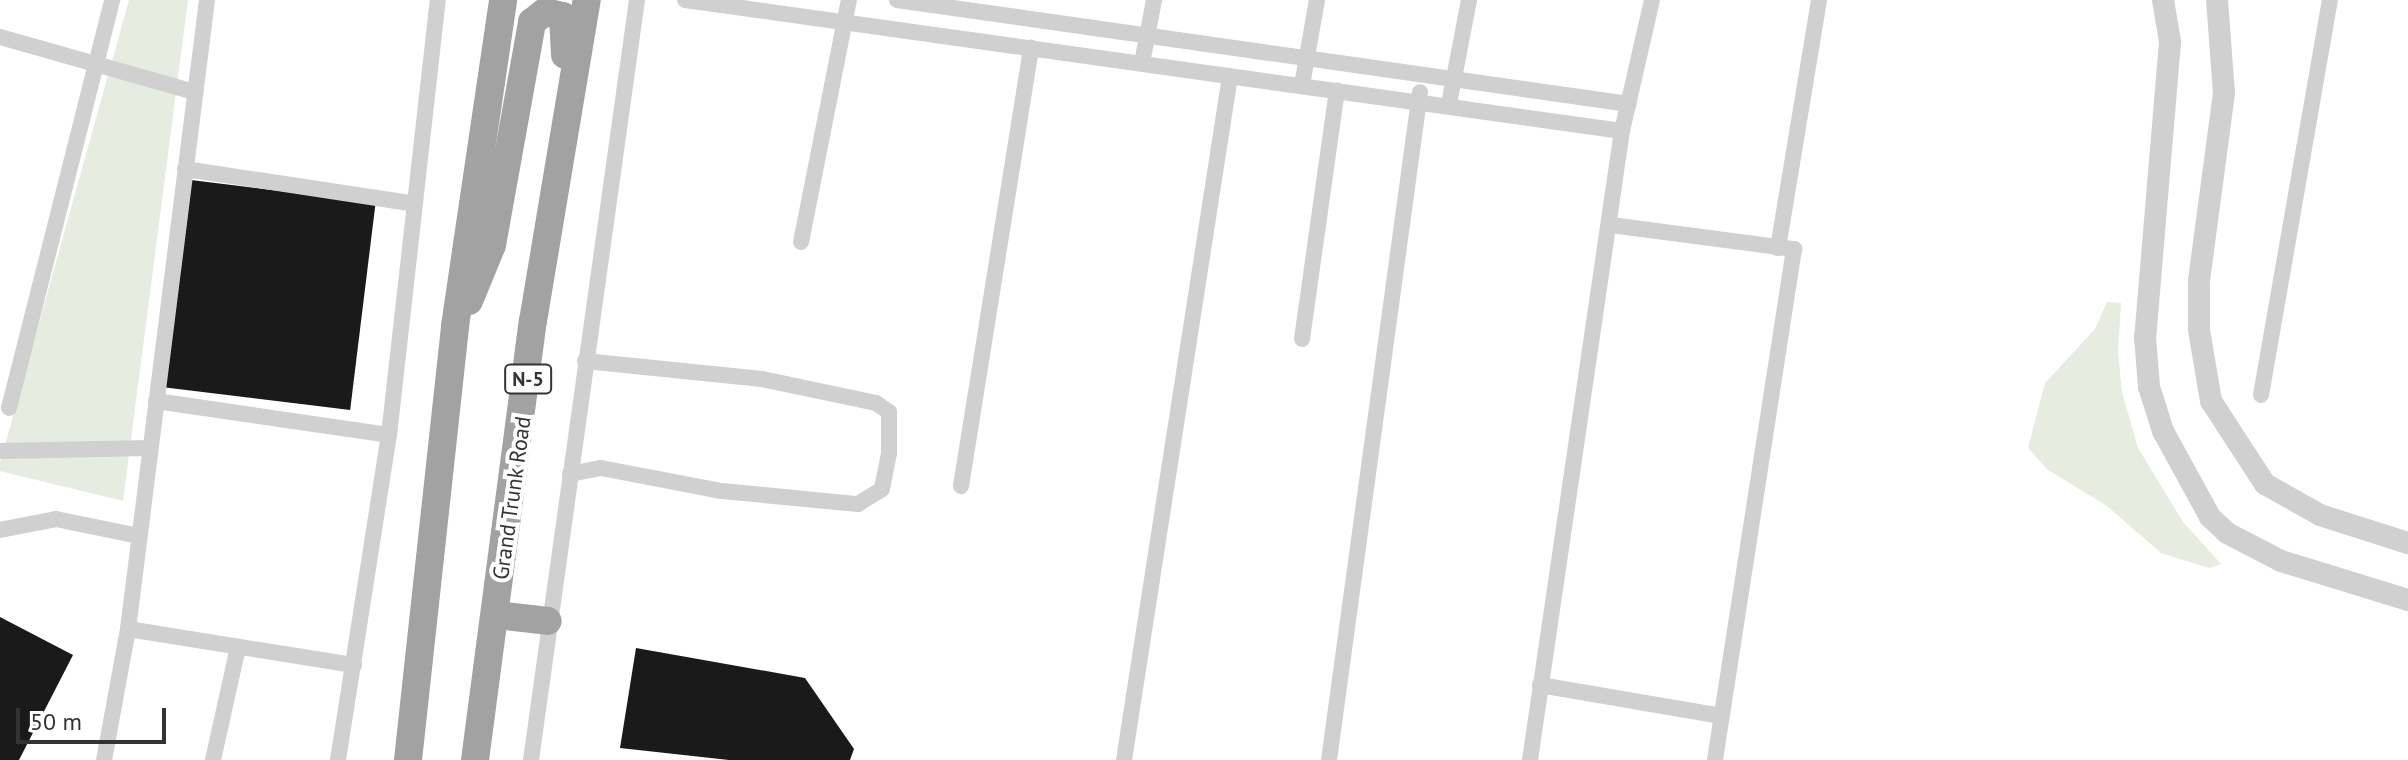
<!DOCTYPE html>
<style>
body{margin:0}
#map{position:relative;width:2408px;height:760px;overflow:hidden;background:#fff;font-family:"PT Sans",sans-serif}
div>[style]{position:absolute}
.green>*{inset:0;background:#e6ecdf}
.building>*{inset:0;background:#1a1a1a;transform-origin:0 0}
.minor>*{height:16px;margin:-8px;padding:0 8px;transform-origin:8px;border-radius:8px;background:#d0d0d0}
.tertiary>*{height:22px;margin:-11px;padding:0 11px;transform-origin:11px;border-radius:11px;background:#d0d0d0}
.trunk>*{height:28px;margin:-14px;padding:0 14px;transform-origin:14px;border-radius:14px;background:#a2a2a2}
span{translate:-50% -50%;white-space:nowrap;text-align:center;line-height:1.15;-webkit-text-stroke:8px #fff;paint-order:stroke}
.shield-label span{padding:2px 6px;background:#fff;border:2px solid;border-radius:6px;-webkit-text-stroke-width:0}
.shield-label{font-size:20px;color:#333;font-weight:700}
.street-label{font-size:22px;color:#333}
.scale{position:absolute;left:16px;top:708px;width:150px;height:36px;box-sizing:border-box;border:4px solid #333;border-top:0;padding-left:10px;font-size:24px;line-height:28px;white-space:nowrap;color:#333;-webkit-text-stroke:6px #fff;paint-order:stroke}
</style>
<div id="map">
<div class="green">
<i style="clip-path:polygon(129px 0,188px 0,123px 501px,0 471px,0 463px)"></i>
<i style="clip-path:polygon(2107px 302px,2121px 303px,2118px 352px,2122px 392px,2138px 448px,2183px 522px,2221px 564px,2209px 568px,2161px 553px,2107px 506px,2048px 470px,2028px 448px,2045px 383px,2095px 329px)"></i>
</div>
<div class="building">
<i style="left:191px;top:180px;width:186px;height:209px;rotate:7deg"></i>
<i style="clip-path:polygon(0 617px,73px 655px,19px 760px,0 760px)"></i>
<i style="clip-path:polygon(636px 648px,805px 678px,854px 749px,850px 760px,729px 760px,620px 748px)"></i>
</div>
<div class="minor">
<i style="left:685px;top:0;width:946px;rotate:7.96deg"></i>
<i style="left:897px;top:0;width:739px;rotate:8.09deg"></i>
<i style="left:0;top:37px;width:203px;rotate:15.8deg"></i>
<i style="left:1142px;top:63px;width:64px;rotate:-79.2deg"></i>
<i style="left:1302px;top:85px;width:86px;rotate:-80deg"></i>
<i style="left:1449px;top:104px;width:106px;rotate:-79.1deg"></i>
<i style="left:185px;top:169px;width:229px;rotate:8.6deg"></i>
<i style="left:1611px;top:225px;width:185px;rotate:7.5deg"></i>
<i style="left:1794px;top:249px;width:517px;rotate:98.79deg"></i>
<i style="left:801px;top:242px;width:247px;rotate:-78.8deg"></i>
<i style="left:1778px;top:248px;width:251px;rotate:-80.6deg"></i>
<i style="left:1302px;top:339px;width:251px;rotate:-82deg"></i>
<i style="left:2261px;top:395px;width:401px;rotate:-80.1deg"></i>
<i style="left:156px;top:401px;width:235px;rotate:8.3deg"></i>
<i style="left:9px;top:408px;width:421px;rotate:-75.8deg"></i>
<i style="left:0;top:451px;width:150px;rotate:-1.1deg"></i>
<i style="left:570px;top:474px;width:32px;rotate:-11deg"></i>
<i style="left:601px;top:468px;width:123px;rotate:10.8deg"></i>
<i style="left:722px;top:491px;width:137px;rotate:5.5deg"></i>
<i style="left:858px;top:504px;width:28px;rotate:-32deg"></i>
<i style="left:882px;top:489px;width:36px;rotate:-79deg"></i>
<i style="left:889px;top:454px;width:42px;rotate:-90deg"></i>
<i style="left:889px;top:412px;width:16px;rotate:-145deg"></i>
<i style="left:876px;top:403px;width:116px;rotate:-168.1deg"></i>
<i style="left:762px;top:379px;width:178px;rotate:-174.2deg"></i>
<i style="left:961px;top:486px;width:444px;rotate:-80.9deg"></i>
<i style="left:0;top:530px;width:57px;rotate:-11.1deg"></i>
<i style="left:56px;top:519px;width:85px;rotate:11.6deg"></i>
<i style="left:128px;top:629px;width:229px;rotate:9.1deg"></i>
<i style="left:1540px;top:685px;width:184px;rotate:9.7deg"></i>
<i style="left:104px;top:760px;width:133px;rotate:-79.6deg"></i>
<i style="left:128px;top:629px;width:634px;rotate:-82.84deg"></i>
<i style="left:213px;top:760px;width:116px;rotate:-77.5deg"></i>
<i style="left:338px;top:760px;width:329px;rotate:-81.1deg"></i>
<i style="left:389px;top:435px;width:438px;rotate:-83.6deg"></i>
<i style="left:531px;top:760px;width:767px;rotate:-82.06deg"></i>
<i style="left:1124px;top:760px;width:692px;rotate:-81.19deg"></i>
<i style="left:1329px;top:760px;width:674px;rotate:-82.24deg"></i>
<i style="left:1530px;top:760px;width:636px;rotate:-81.68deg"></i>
<i style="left:1622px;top:131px;width:134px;rotate:-77.1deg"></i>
</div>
<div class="tertiary">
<i style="left:2163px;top:0;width:43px;rotate:80.5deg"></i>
<i style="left:2170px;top:42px;width:296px;rotate:94.8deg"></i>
<i style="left:2145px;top:337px;width:50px;rotate:85.4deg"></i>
<i style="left:2149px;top:387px;width:46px;rotate:72.3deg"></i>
<i style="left:2163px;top:431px;width:98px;rotate:61.3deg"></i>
<i style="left:2210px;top:517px;width:23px;rotate:43deg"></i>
<i style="left:2227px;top:533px;width:61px;rotate:27.4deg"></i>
<i style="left:2281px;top:561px;width:133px;rotate:17.1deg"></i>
<i style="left:2217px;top:0;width:93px;rotate:85.7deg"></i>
<i style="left:2224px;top:93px;width:190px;rotate:97.6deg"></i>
<i style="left:2199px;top:281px;width:49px;rotate:90deg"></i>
<i style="left:2199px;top:330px;width:72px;rotate:80.4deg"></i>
<i style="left:2211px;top:401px;width:99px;rotate:57deg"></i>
<i style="left:2265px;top:484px;width:63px;rotate:29.4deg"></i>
<i style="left:2320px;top:515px;width:92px;rotate:17.7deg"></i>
</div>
<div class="trunk">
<i style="left:469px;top:301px;width:61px;rotate:-67.7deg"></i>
<i style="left:492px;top:245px;width:227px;rotate:-79.8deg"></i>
<i style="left:532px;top:22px;width:16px;rotate:-38deg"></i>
<i style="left:545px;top:12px;width:18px;rotate:13deg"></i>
<i style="left:563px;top:16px;width:39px;rotate:87deg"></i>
<i style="left:497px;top:615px;width:51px;rotate:6.7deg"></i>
<i style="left:408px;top:760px;width:437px;rotate:-83.8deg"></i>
<i style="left:455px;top:326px;width:330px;rotate:-81.6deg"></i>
<i style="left:475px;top:760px;width:443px;rotate:-82.5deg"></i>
<i style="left:533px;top:321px;width:326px;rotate:-80.5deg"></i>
</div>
<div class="shield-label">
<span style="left:528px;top:379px">N-5</span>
</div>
<div class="street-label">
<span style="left:512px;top:498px;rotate:-82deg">Grand Trunk Road</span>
</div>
<div class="scale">50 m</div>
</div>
